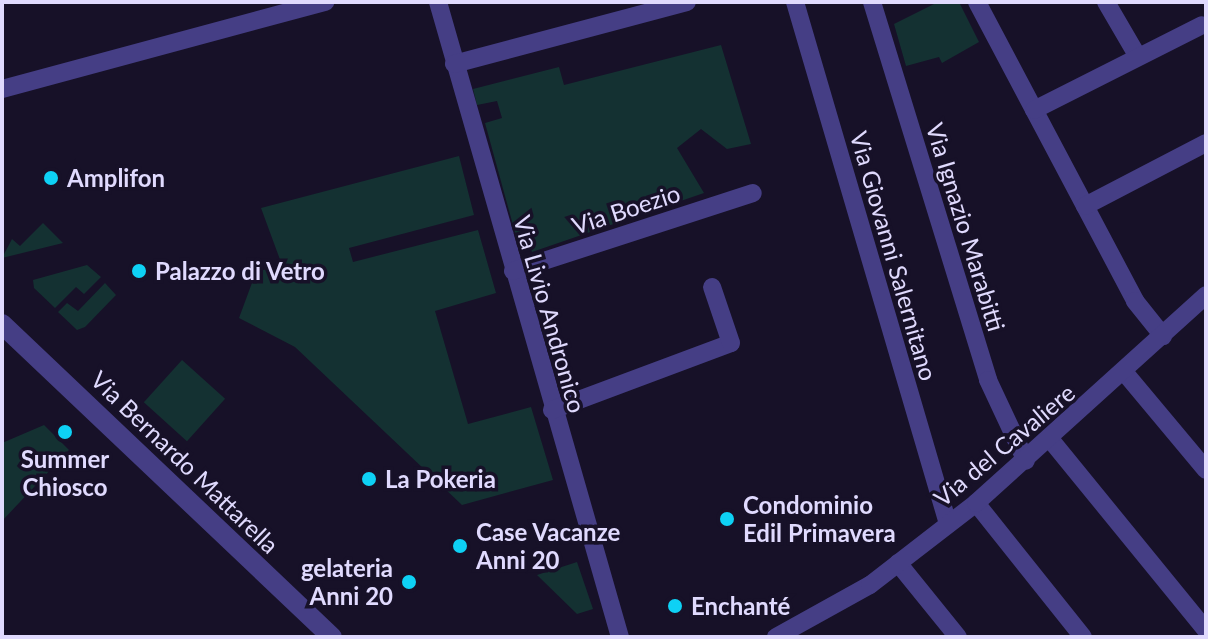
<!DOCTYPE html>
<meta charset="utf-8">
<style>
body{margin:0}
#map{position:relative;width:1208px;height:639px;overflow:hidden;background:#171128;font-family:Lato,sans-serif}
div>[style]{position:absolute}
.green>*{inset:0;background:#143132;transform-origin:0 0}
.minor>*{height:18px;margin:-9px;padding:0 9px;transform-origin:9px;border-radius:9px;background:#453e85}
.tertiary>*{height:20px;margin:-10px;padding:0 10px;transform-origin:10px;border-radius:10px;background:#453e85}
.dots>*{width:22px;height:22px;translate:-50% -50%;box-sizing:border-box;border:4px solid #171128;border-radius:50%}
span{translate:-50% -50%;white-space:nowrap;text-align:center;line-height:1.15;-webkit-text-stroke:7px #171128;paint-order:stroke}
.poi-label{font-size:24px;color:#e0dafe;font-weight:700}
.left{translate:0 -50%;text-align:left}
.right{translate:-100% -50%;text-align:right}
.street-label{font-size:24px;color:#e0dafe}
.frame{position:absolute;inset:0;border:4px solid #e0dafe;pointer-events:none}
</style>
<div id="map">
<div class="green">
<i style="clip-path:polygon(938px 2px,959px 2px,979px 42px,942px 63px,939px 57px,906px 66px,894px 24px)"></i>
<i style="clip-path:polygon(721px 45px,751px 144px,727px 149px,701px 129px,677px 148px,704px 193px,532px 252px,527px 238px,516px 236px,485px 123px,502px 118px,497px 101px,477px 105px,473px 89px,559px 67px,564px 85px)"></i>
<i style="clip-path:polygon(459px 156px,474px 215px,349px 248px,353px 262px,478px 230px,496px 293px,435px 311px,468px 424px,531px 407px,553px 480px,462px 505px,295px 347px,239px 318px,256px 272px,282px 265px,261px 208px)"></i>
<i style="clip-path:polygon(43px 223px,63px 243px,2px 258px,12px 239px,20px 246px)"></i>
<i style="clip-path:polygon(87px 265px,101px 277px,84px 294px,76px 287px,55px 308px,34px 288px,33px 280px)"></i>
<i style="clip-path:polygon(105px 283px,116px 295px,85px 327px,77px 330px,58px 312px,67px 303px,78px 311px)"></i>
<i style="left:182px;top:360px;width:58px;height:57px;rotate:42deg"></i>
<i style="clip-path:polygon(44px 425px,69px 450px,2px 521px,2px 443px)"></i>
<i style="clip-path:polygon(577px 562px,593px 609px,577px 614px,537px 575px)"></i>
</div>
<div class="minor">
<i style="left:438px;top:2px;width:661px;rotate:74.01deg"></i>
<i style="left:795px;top:2px;width:544px;rotate:73.66deg"></i>
<i style="left:872px;top:2px;width:395px;rotate:72.9deg"></i>
<i style="left:988px;top:380px;width:89px;rotate:64.9deg"></i>
<i style="left:977px;top:2px;width:338px;rotate:62.1deg"></i>
<i style="left:1135px;top:301px;width:45px;rotate:51.3deg"></i>
<i style="left:1106px;top:2px;width:61px;rotate:59.7deg"></i>
<i style="left:454px;top:64px;width:241px;rotate:-14.9deg"></i>
<i style="left:2px;top:89px;width:335px;rotate:-15.1deg"></i>
<i style="left:1034px;top:110px;width:188px;rotate:-26.8deg"></i>
<i style="left:1085px;top:206px;width:136px;rotate:-27.5deg"></i>
<i style="left:513px;top:271px;width:252px;rotate:-18deg"></i>
<i style="left:1125px;top:373px;width:126px;rotate:50.1deg"></i>
<i style="left:552px;top:410px;width:191px;rotate:-20.5deg"></i>
<i style="left:731px;top:343px;width:59px;rotate:-108.7deg"></i>
<i style="left:1050px;top:439px;width:247px;rotate:50.8deg"></i>
<i style="left:976px;top:503px;width:171px;rotate:51.4deg"></i>
<i style="left:898px;top:563px;width:95px;rotate:51deg"></i>
<i style="left:776px;top:637px;width:107px;rotate:-29deg"></i>
<i style="left:870px;top:585px;width:134px;rotate:-37.7deg"></i>
<i style="left:976px;top:503px;width:310px;rotate:-42.1deg"></i>
</div>
<div class="tertiary">
<i style="left:2px;top:324px;width:455px;rotate:43.5deg"></i>
</div>
<div class="dots">
<i style="left:51px;top:178px;background:#0ed1f5"></i>
<i style="left:139px;top:271px;background:#0ed1f5"></i>
<i style="left:65px;top:432px;background:#0ed1f5"></i>
<i style="left:369px;top:479px;background:#0ed1f5"></i>
<i style="left:727px;top:519px;background:#0ed1f5"></i>
<i style="left:460px;top:546px;background:#0ed1f5"></i>
<i style="left:409px;top:582px;background:#0ed1f5"></i>
<i style="left:675px;top:606px;background:#0ed1f5"></i>
</div>
<div class="poi-label">
<span class="left" style="left:67px;top:178px">Amplifon</span>
<span class="left" style="left:155px;top:271px">Palazzo di Vetro</span>
<span style="left:65px;top:473px">Summer<br>Chiosco</span>
<span class="left" style="left:385px;top:479px">La Pokeria</span>
<span class="left" style="left:743px;top:519px">Condominio<br>Edil Primavera</span>
<span class="left" style="left:476px;top:546px">Case Vacanze<br>Anni 20</span>
<span class="right" style="left:393px;top:582px">gelateria<br>Anni 20</span>
<span class="left" style="left:691px;top:606px">Enchanté</span>
</div>
<div class="street-label">
<span style="left:626px;top:209px;rotate:-18deg">Via Boezio</span>
<span style="left:966px;top:227px;rotate:73deg">Via Ignazio Marabitti</span>
<span style="left:894px;top:256px;rotate:74deg">Via Giovanni Salernitano</span>
<span style="left:550px;top:314px;rotate:74deg">Via Livio Andronico</span>
<span style="left:1004px;top:445px;rotate:-40deg">Via del Cavaliere</span>
<span style="left:185px;top:462px;rotate:44deg">Via Bernardo Mattarella</span>
</div>
<div class="frame"></div>
</div>
